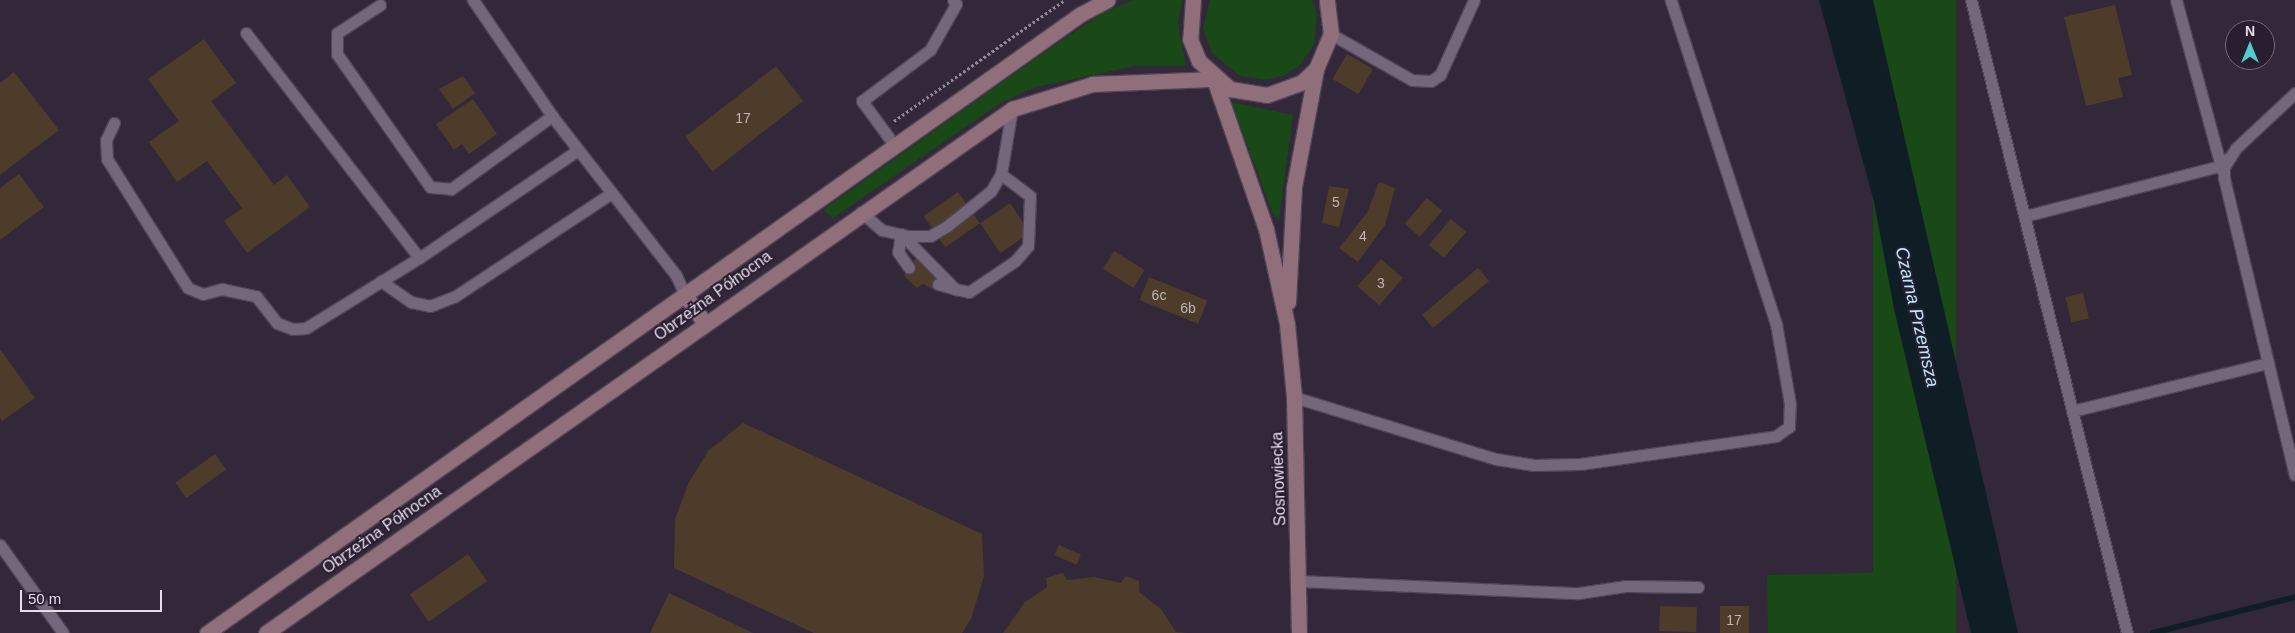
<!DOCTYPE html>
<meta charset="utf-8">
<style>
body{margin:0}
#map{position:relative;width:2295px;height:633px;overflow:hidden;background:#33273a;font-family:Helvetica,sans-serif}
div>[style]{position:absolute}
.green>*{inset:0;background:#184917;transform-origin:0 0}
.water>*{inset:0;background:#0e1e24}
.stream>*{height:5.5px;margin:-2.75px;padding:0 2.75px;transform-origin:2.75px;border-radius:2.75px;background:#0e1e24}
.building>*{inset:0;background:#4e3c2b;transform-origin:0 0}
.path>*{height:3px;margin-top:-1.5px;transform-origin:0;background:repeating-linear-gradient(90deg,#918797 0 2.5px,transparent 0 5px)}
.roads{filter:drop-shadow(1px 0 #4f4555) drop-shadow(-1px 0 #4f4555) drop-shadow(0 1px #4f4555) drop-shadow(0 -1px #4f4555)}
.lane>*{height:11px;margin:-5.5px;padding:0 5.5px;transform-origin:5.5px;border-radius:5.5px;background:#74677c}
.secondary>*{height:15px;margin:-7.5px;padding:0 7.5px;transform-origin:7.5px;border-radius:7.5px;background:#906f7b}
span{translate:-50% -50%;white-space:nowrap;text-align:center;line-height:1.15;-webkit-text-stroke:4px #291e30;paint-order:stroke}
.number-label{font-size:14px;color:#beb4ba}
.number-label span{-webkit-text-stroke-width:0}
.street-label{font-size:16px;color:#e4dce9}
.water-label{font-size:18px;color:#b5eafc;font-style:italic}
.north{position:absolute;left:2225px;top:20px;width:50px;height:50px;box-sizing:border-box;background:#291e30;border:1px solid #746a7a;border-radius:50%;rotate:0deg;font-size:14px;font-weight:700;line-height:20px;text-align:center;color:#e4dce9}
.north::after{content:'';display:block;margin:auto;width:18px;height:22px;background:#53cdcb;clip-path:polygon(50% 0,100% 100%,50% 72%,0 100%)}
.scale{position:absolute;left:20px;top:590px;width:142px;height:22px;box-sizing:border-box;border:2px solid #e4dce9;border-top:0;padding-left:6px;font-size:15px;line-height:18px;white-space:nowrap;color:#e4dce9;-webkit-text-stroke:4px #291e30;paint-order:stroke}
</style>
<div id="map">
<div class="green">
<i style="clip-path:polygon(1133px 0,1182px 0,1178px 24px,1186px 66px,1135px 66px,1036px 87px,1002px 102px,833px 218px,823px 210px,1042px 54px,1103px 13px)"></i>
<i style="clip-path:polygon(1210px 0,1312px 0,1317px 15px,1314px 45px,1299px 66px,1283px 76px,1267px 80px,1240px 76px,1212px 53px,1203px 29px)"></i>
<i style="left:1873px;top:0;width:83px;height:649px"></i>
<i style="clip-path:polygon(1231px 102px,1293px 115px,1279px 220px,1273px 214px)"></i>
<i style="clip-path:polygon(1938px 559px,1955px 633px,1768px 633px,1767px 575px,1869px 573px)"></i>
</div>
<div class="water">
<i style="clip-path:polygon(1819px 0,1873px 0,2018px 633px,1971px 633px,1894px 309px,1874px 202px)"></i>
</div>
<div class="stream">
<i style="left:2153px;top:633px;width:146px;rotate:-14.2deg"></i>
</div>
<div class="building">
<i style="clip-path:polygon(2115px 5px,2132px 75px,2118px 78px,2123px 97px,2086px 106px,2064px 17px)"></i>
<i style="clip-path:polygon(204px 39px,236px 83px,211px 101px,274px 185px,287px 175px,310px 207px,247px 253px,224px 221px,242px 208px,207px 161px,177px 182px,149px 142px,179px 121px,148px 79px)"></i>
<i style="left:1347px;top:54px;width:30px;height:29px;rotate:30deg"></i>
<i style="left:776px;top:66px;width:44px;height:115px;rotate:52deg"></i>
<i style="clip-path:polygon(14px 72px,59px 130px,0 175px,0 83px)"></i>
<i style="clip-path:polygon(463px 76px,475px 93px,453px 109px,439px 89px)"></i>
<i style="clip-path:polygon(473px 99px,497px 134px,469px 154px,462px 144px,454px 150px,436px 124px)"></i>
<i style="clip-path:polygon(19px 174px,44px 207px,0 240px,0 188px)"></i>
<i style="clip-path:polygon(1379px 182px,1395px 188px,1385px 225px,1358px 262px,1339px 248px,1367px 213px)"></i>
<i style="clip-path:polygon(1329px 186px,1349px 189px,1339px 227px,1322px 223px)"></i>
<i style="left:958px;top:192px;width:38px;height:42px;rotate:55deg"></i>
<i style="left:1427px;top:198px;width:20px;height:34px;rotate:41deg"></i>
<i style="left:1010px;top:203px;width:36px;height:36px;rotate:56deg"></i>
<i style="left:1451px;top:219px;width:20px;height:34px;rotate:41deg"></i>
<i style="left:1114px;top:251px;width:36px;height:21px;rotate:32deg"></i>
<i style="clip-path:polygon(916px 257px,942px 277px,934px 290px,923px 284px,917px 288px,904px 276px)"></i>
<i style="left:1381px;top:259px;width:29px;height:36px;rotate:41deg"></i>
<i style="left:1478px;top:268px;width:17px;height:73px;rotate:50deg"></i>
<i style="left:1149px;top:277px;width:63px;height:25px;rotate:22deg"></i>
<i style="left:2083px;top:293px;width:26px;height:18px;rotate:77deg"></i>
<i style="clip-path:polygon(0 349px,35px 398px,2px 421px,0 418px)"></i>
<i style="clip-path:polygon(743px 423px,982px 534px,984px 576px,971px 619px,962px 633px,814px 633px,674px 568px,675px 519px,689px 482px,709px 450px)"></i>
<i style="left:215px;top:454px;width:19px;height:49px;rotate:54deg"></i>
<i style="left:1059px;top:545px;width:24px;height:11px;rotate:24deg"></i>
<i style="left:468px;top:554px;width:33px;height:71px;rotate:55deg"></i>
<i style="clip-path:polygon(1063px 573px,1067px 580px,1094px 577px,1121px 583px,1126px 576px,1139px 581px,1139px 592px,1161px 609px,1176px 632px,1187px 633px,1003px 633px,1025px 602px,1047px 587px,1046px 578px)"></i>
<i style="clip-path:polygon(669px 593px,753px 633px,650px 633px)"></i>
<i style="left:1660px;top:606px;width:37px;height:25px;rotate:2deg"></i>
<i style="left:1720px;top:606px;width:29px;height:27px"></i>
</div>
<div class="path">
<i style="left:894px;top:121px;width:209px;rotate:-35.3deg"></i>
</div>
<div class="roads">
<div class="lane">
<i style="left:473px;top:0;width:140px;rotate:55.7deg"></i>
<i style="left:552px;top:116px;width:202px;rotate:52.1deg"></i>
<i style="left:676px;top:275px;width:22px;rotate:66deg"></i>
<i style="left:1971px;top:0;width:652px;rotate:76.16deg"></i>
<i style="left:2176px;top:0;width:176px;rotate:74.9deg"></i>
<i style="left:380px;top:5px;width:51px;rotate:146.9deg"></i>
<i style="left:337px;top:33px;width:21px;rotate:90deg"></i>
<i style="left:337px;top:54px;width:162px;rotate:55deg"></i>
<i style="left:430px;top:187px;width:21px;rotate:5deg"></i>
<i style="left:451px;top:189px;width:125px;rotate:-35.9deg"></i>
<i style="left:246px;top:33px;width:284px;rotate:52.4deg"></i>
<i style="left:1331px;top:34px;width:93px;rotate:29.6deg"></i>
<i style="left:1412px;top:80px;width:19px;rotate:3deg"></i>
<i style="left:1431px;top:81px;width:11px;rotate:-34deg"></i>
<i style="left:1440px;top:75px;width:82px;rotate:-65.6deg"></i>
<i style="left:2295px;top:93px;width:81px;rotate:137deg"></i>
<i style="left:2236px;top:148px;width:22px;rotate:122deg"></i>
<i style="left:2224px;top:167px;width:11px;rotate:90deg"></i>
<i style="left:2224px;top:178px;width:305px;rotate:76.6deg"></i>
<i style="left:114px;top:123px;width:19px;rotate:115deg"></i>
<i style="left:106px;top:140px;width:19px;rotate:87deg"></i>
<i style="left:107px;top:159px;width:152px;rotate:57.9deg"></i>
<i style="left:188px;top:288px;width:16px;rotate:22deg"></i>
<i style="left:203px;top:294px;width:20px;rotate:-15deg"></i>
<i style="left:222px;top:289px;width:35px;rotate:12deg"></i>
<i style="left:256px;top:296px;width:34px;rotate:52deg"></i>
<i style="left:277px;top:323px;width:17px;rotate:21deg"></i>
<i style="left:293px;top:329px;width:13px;rotate:-4deg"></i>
<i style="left:306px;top:328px;width:133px;rotate:-31.8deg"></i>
<i style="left:419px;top:258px;width:192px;rotate:-34.2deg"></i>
<i style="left:895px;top:146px;width:56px;rotate:-126.3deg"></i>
<i style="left:862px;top:101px;width:85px;rotate:-36.9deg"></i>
<i style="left:930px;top:50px;width:53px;rotate:-60.5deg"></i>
<i style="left:956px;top:4px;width:5px;rotate:-127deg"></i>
<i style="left:861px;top:212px;width:28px;rotate:41deg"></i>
<i style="left:882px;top:230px;width:28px;rotate:13deg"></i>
<i style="left:909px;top:236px;width:21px"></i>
<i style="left:930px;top:236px;width:20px;rotate:-30deg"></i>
<i style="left:947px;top:226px;width:56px;rotate:-38.5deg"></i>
<i style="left:991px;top:191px;width:20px;rotate:-60deg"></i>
<i style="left:1001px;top:174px;width:66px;rotate:-80.4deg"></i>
<i style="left:2025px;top:216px;width:201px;rotate:-14.4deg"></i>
<i style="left:2220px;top:166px;width:11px;rotate:-45deg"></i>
<i style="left:901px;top:234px;width:77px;rotate:45.5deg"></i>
<i style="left:955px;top:289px;width:14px;rotate:12deg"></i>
<i style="left:969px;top:292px;width:55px;rotate:-34deg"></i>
<i style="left:1015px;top:261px;width:20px;rotate:-49deg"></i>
<i style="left:1028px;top:246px;width:50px;rotate:-87.7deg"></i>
<i style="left:1030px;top:196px;width:36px;rotate:-143deg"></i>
<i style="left:901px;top:234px;width:18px;rotate:99deg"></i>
<i style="left:898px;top:252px;width:19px;rotate:55deg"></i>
<i style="left:381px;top:281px;width:37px;rotate:35deg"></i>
<i style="left:411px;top:302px;width:19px;rotate:12deg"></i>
<i style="left:430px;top:306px;width:26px;rotate:-21deg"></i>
<i style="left:454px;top:297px;width:189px;rotate:-33.4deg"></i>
<i style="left:938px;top:284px;width:18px;rotate:16deg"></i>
<i style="left:1294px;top:397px;width:211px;rotate:17.1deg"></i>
<i style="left:1496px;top:459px;width:37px;rotate:9deg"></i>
<i style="left:1533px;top:465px;width:47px;rotate:-1.2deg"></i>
<i style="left:1580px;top:464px;width:198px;rotate:-8.1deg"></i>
<i style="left:1776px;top:436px;width:16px;rotate:-35deg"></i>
<i style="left:1789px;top:427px;width:23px;rotate:-88deg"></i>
<i style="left:1790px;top:404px;width:81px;rotate:-99.9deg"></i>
<i style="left:1776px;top:324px;width:341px;rotate:-108deg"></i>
<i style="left:2072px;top:411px;width:202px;rotate:-13.8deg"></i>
<i style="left:0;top:545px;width:108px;rotate:54.4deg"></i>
<i style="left:1299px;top:581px;width:280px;rotate:2.5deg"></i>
<i style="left:1579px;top:593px;width:48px;rotate:-8.5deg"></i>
<i style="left:1626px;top:586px;width:72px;rotate:0.8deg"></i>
</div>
<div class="secondary">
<i style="left:1193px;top:0;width:39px;rotate:94deg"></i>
<i style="left:1190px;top:39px;width:24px;rotate:68deg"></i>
<i style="left:1199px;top:61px;width:42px;rotate:42.1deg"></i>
<i style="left:1230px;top:89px;width:37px;rotate:9deg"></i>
<i style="left:1267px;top:95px;width:37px;rotate:-20deg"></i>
<i style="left:1302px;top:82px;width:19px;rotate:-43deg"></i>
<i style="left:1316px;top:69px;width:38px;rotate:-67deg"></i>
<i style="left:1331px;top:34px;width:34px;rotate:-97deg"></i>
<i style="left:1214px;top:79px;width:159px;rotate:70.9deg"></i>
<i style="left:1266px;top:229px;width:97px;rotate:77.5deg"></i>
<i style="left:1287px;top:324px;width:73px;rotate:84.5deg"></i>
<i style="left:1294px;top:397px;width:236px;rotate:88.8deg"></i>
<i style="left:685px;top:295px;width:35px;rotate:55deg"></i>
<i style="left:1288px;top:302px;width:115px;rotate:-87deg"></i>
<i style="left:1294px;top:187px;width:120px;rotate:-79.4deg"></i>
<i style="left:207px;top:633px;width:1071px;rotate:-35.31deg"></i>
<i style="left:1081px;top:14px;width:30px;rotate:-28deg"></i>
<i style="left:266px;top:633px;width:912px;rotate:-35.08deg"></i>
<i style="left:1012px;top:109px;width:85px;rotate:-17.2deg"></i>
<i style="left:1093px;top:84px;width:121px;rotate:-2.4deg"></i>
</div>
</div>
<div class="number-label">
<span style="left:743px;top:118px">17</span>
<span style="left:1336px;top:202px">5</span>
<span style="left:1363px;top:236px">4</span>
<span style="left:1381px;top:283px">3</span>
<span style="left:1159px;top:295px">6c</span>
<span style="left:1188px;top:308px">6b</span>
<span style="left:1734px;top:620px">17</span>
</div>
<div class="street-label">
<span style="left:713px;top:296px;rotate:-36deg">Obrzeżna Północna</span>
<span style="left:1279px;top:479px;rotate:-92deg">Sosnowiecka</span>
<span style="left:382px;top:530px;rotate:-35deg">Obrzeżna Północna</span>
</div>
<div class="water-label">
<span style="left:1917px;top:317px;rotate:77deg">Czarna Przemsza</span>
</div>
<div class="north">N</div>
<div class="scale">50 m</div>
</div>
